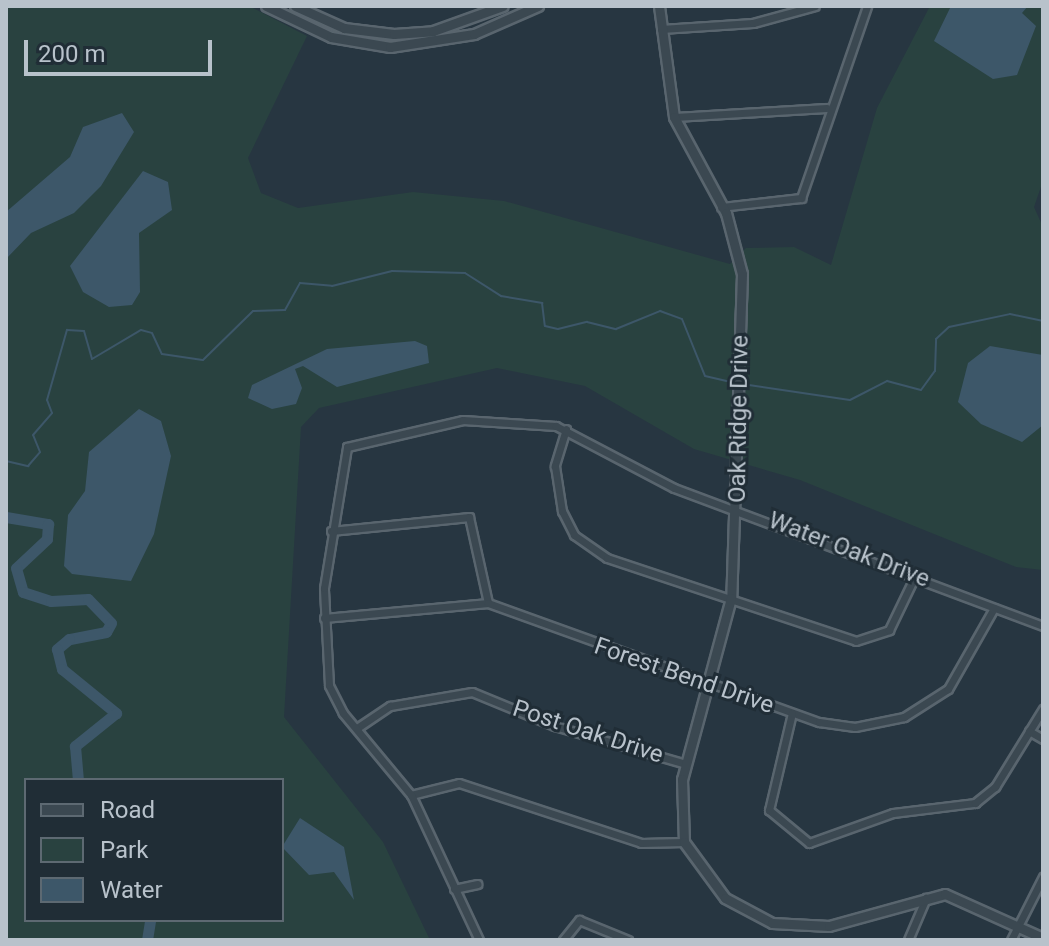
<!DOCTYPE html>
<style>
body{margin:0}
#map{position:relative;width:1049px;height:946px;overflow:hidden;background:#273641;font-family:Roboto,sans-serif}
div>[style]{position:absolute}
.green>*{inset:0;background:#294240}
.water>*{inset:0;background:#3d5769}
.stream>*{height:2px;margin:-1px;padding:0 1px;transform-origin:1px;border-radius:1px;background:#3d5769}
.river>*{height:11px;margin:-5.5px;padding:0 5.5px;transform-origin:5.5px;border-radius:5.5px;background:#3d5769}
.roads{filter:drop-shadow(2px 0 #59656e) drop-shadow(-2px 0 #59656e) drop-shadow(0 2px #59656e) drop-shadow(0 -2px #59656e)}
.minor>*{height:7px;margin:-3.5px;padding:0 3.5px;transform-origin:3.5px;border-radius:3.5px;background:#3b4851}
.tertiary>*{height:9px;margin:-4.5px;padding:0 4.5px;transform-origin:4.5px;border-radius:4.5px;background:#3b4851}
span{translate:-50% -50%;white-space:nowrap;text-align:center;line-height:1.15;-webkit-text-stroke:6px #202d36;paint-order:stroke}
.street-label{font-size:24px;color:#b8c2cb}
.frame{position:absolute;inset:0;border:8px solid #b8c2cb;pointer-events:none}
.legend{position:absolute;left:24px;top:778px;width:260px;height:144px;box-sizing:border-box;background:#202d36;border:2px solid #5d6972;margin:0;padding:10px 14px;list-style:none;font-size:24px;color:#b8c2cb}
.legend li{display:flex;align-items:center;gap:16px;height:40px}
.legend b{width:40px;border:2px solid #5d6972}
.scale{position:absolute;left:24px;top:40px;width:188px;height:36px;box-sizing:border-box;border:4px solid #b8c2cb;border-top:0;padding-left:10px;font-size:24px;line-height:28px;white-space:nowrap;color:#b8c2cb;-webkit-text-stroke:6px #202d36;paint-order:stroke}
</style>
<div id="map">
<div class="green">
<i style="clip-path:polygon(evenodd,6px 6px,249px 6px,307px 36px,248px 158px,261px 193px,298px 208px,413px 192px,504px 201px,730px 264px,746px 248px,794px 247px,831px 265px,877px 108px,930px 6px,1043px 6px,1043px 181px,1034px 207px,1043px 227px,1043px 570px,1016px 567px,800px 480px,694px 449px,585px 386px,497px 368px,319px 408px,301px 427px,284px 717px,383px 842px,430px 940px,6px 940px,6px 6px,26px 780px,282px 780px,282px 920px,26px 920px,26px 780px)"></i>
</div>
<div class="water">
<i style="clip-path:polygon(951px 6px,1028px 6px,1022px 13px,1036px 26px,1017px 75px,993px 79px,934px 41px)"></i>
<i style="clip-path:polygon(122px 113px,134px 132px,101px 186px,74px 213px,31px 233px,6px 259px,6px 212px,70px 157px,83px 127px)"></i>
<i style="clip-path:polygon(143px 171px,168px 182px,172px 210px,139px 233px,140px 292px,132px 305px,109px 307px,83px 292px,70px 266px)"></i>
<i style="clip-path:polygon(415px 341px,427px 346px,429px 363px,337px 387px,303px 366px,295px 369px,302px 388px,296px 404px,272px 409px,248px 398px,252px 385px,327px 349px)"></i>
<i style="clip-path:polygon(990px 346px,1043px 355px,1043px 425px,1022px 442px,981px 424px,958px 402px,968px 363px)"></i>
<i style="clip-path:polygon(139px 409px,161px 421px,171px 456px,154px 534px,131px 581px,72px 574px,64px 566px,68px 515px,85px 491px,89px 452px)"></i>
<i style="clip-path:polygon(300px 818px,344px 847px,354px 900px,334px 872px,309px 875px,282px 847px)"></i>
</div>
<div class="stream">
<i style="left:742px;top:384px;width:109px;rotate:8.4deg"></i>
<i style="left:850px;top:400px;width:42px;rotate:-27.2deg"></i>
<i style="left:887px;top:381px;width:35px;rotate:15deg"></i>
<i style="left:921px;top:390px;width:24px;rotate:-54deg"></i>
<i style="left:935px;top:371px;width:32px;rotate:-88deg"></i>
<i style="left:936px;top:339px;width:18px;rotate:-43deg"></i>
<i style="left:949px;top:327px;width:62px;rotate:-12deg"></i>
<i style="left:1010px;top:314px;width:34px;rotate:12deg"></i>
<i style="left:6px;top:461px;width:23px;rotate:13deg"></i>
<i style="left:28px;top:466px;width:18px;rotate:-49deg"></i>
<i style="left:40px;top:452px;width:18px;rotate:-112deg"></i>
<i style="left:33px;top:435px;width:29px;rotate:-49deg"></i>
<i style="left:52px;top:413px;width:14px;rotate:-111deg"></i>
<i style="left:47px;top:400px;width:73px;rotate:-74.1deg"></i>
<i style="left:67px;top:330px;width:17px;rotate:3deg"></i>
<i style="left:84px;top:331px;width:29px;rotate:74deg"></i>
<i style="left:92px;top:359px;width:57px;rotate:-30.6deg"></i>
<i style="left:141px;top:330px;width:11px;rotate:15deg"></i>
<i style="left:152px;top:333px;width:23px;rotate:65deg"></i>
<i style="left:162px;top:354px;width:41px;rotate:8.3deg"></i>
<i style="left:203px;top:360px;width:70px;rotate:-44.4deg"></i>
<i style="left:253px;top:311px;width:32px;rotate:-2deg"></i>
<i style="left:285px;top:310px;width:31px;rotate:-61deg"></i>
<i style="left:300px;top:283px;width:32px;rotate:5deg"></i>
<i style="left:332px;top:286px;width:62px;rotate:-14deg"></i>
<i style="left:392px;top:271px;width:73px;rotate:1.6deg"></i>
<i style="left:465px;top:273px;width:43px;rotate:32.6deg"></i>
<i style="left:501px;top:296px;width:42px;rotate:9.7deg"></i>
<i style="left:542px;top:303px;width:23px;rotate:83deg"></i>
<i style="left:545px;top:326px;width:13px;rotate:13deg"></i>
<i style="left:558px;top:329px;width:30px;rotate:-14deg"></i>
<i style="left:587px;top:322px;width:30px;rotate:14deg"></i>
<i style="left:616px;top:329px;width:48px;rotate:-22.2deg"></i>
<i style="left:660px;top:311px;width:23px;rotate:20deg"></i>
<i style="left:682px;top:319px;width:61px;rotate:68deg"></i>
<i style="left:705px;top:376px;width:32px;rotate:13deg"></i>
</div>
<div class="river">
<i style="left:6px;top:517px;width:43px;rotate:9.5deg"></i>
<i style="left:48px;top:524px;width:15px;rotate:94deg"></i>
<i style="left:47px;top:539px;width:42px;rotate:136.9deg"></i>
<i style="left:16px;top:568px;width:25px;rotate:74deg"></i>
<i style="left:23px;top:592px;width:29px;rotate:18deg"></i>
<i style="left:51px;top:601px;width:37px;rotate:-3deg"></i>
<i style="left:88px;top:599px;width:33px;rotate:46deg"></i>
<i style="left:111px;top:623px;width:10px;rotate:119deg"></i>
<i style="left:106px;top:632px;width:38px;rotate:169deg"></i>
<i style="left:69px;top:639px;width:16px;rotate:140deg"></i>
<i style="left:57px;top:649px;width:21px;rotate:76deg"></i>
<i style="left:62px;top:669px;width:70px;rotate:39.2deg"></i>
<i style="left:116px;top:713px;width:53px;rotate:141.2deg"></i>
<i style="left:75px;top:746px;width:34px;rotate:85deg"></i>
<i style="left:147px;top:940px;width:20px;rotate:-81deg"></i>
</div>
<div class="roads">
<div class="minor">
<i style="left:661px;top:29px;width:92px;rotate:-3.7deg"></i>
<i style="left:753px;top:23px;width:64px;rotate:-15.3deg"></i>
<i style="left:674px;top:117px;width:153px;rotate:-3.4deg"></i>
<i style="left:721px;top:207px;width:81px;rotate:-6.4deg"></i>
<i style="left:801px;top:198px;width:203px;rotate:-71deg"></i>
<i style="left:566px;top:429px;width:39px;rotate:107deg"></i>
<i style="left:555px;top:466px;width:46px;rotate:81.2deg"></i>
<i style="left:562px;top:511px;width:27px;rotate:63deg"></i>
<i style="left:574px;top:535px;width:40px;rotate:34.9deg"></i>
<i style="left:607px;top:558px;width:262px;rotate:18.4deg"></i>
<i style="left:856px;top:641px;width:35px;rotate:-18deg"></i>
<i style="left:889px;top:630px;width:60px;rotate:-64.3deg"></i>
<i style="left:331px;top:531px;width:139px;rotate:-5.8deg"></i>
<i style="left:469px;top:517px;width:88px;rotate:77.5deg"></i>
<i style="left:324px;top:618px;width:165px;rotate:-5.2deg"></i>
<i style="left:488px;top:603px;width:352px;rotate:19.8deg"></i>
<i style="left:819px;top:722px;width:36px;rotate:8deg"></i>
<i style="left:855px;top:727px;width:50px;rotate:-11.5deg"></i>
<i style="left:904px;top:717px;width:52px;rotate:-32.5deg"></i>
<i style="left:948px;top:689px;width:93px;rotate:-60.4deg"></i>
<i style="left:792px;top:713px;width:100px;rotate:103.3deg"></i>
<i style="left:769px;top:810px;width:52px;rotate:39.5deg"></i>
<i style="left:809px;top:843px;width:89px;rotate:-19.7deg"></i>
<i style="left:893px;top:813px;width:83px;rotate:-7deg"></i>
<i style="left:975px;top:803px;width:26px;rotate:-39deg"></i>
<i style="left:995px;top:787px;width:92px;rotate:-58.4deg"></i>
<i style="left:357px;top:728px;width:40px;rotate:-34deg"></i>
<i style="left:390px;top:706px;width:83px;rotate:-9.7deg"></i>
<i style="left:472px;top:692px;width:90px;rotate:22.3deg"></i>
<i style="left:555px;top:726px;width:136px;rotate:16.2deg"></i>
<i style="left:1029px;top:731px;width:16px;rotate:30deg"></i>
<i style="left:411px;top:795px;width:49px;rotate:-14deg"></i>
<i style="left:459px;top:783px;width:192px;rotate:18.2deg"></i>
<i style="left:641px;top:843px;width:43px;rotate:-1.3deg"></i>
<i style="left:454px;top:889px;width:24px;rotate:-12deg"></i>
<i style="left:479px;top:940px;width:160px;rotate:-115.1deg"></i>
<i style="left:411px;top:795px;width:107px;rotate:-129.7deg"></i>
<i style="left:343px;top:713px;width:31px;rotate:-117deg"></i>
<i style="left:329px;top:685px;width:97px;rotate:-93deg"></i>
<i style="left:324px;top:588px;width:143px;rotate:-80.7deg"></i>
<i style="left:347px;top:447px;width:119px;rotate:-13.1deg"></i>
<i style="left:463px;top:420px;width:93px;rotate:3.7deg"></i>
<i style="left:556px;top:426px;width:133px;rotate:27.7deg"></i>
<i style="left:674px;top:488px;width:394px;rotate:20.5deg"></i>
<i style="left:563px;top:940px;width:26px;rotate:-51deg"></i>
<i style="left:579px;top:920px;width:53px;rotate:22.2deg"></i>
<i style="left:908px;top:940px;width:46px;rotate:-66.8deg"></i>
<i style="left:1011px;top:940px;width:71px;rotate:-63.1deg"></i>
</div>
<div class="tertiary">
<i style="left:266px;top:6px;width:72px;rotate:25.5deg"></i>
<i style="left:331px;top:37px;width:60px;rotate:9.6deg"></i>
<i style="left:390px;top:47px;width:85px;rotate:-8.8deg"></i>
<i style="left:474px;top:34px;width:70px;rotate:-23.6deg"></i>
<i style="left:295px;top:6px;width:54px;rotate:24.2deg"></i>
<i style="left:344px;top:28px;width:50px;rotate:6.8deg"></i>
<i style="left:394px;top:34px;width:39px;rotate:-4deg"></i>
<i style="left:433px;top:31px;width:74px;rotate:-19.7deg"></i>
<i style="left:659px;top:6px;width:112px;rotate:82.3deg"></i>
<i style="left:674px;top:117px;width:109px;rotate:61.6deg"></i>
<i style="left:726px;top:213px;width:63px;rotate:75.3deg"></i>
<i style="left:742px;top:274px;width:324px;rotate:91.9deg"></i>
<i style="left:731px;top:598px;width:188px;rotate:105.1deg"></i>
<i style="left:682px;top:779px;width:63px;rotate:88.2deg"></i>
<i style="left:684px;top:842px;width:69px;rotate:53.8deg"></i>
<i style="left:725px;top:898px;width:53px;rotate:28deg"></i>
<i style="left:772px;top:923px;width:57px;rotate:3deg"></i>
<i style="left:829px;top:926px;width:120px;rotate:-15.4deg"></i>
<i style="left:945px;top:894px;width:107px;rotate:24.2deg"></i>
</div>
</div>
<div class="street-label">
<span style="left:739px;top:419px;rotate:-89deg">Oak Ridge Drive</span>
<span style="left:849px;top:550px;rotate:21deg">Water Oak Drive</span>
<span style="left:684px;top:676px;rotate:19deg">Forest Bend Drive</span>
<span style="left:588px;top:732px;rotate:18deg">Post Oak Drive</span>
</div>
<div class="frame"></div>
<ul class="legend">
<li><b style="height:10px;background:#3b4851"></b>Road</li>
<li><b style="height:22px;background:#294240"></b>Park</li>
<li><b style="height:22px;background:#3d5769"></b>Water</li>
</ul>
<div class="scale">200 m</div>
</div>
